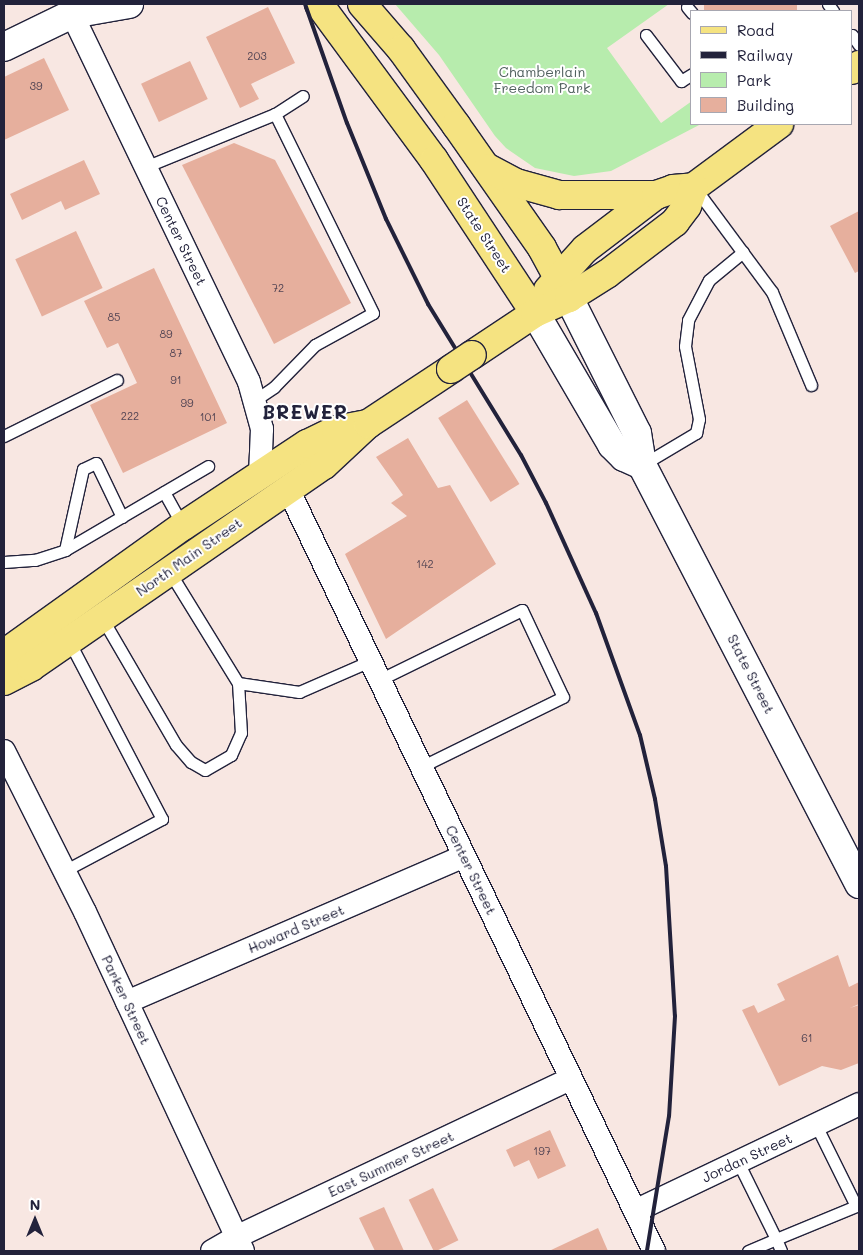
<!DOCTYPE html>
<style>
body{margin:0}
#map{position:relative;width:863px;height:1255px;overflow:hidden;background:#f8e7e2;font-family:Mali,sans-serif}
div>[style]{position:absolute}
.green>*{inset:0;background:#b7ecad}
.building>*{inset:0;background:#e6af9d;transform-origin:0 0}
.roads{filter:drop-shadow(1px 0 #22223b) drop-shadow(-1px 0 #22223b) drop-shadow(0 1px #22223b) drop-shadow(0 -1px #22223b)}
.service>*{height:11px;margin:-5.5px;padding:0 5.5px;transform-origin:5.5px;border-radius:5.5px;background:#fff}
.minor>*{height:22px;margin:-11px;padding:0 11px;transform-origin:11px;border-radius:11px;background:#fff}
.tertiary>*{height:28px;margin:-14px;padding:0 14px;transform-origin:14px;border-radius:14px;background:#fff}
.secondary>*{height:28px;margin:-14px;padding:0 14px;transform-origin:14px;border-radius:14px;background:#fff}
.primary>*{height:28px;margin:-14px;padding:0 14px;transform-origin:14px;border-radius:14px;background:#f5e381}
.rail>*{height:4px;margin:-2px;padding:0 2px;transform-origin:2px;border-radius:2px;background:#22223b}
.bridges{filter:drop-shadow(1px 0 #22223b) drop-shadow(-1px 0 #22223b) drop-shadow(0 1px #22223b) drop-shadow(0 -1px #22223b)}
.primary-bridge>*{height:28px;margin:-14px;padding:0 14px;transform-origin:14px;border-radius:14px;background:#f5e381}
span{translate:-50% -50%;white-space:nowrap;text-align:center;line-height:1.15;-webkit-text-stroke:4px #fff;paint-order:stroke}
.number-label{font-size:11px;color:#534554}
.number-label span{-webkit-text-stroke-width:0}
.park-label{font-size:14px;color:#4f5f5d}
.street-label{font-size:14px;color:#22223b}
.district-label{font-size:19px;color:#22223b;font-weight:700;letter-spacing:1px}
.frame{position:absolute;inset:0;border:5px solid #22223b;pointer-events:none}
.legend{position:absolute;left:690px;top:10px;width:162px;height:115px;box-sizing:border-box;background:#fff;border:1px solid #a7a7b1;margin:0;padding:6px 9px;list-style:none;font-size:15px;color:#22223b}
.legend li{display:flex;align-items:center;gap:10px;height:25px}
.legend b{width:25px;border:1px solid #a7a7b1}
.north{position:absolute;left:10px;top:1195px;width:50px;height:50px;-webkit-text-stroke:4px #fff;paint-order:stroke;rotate:0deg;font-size:14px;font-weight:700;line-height:20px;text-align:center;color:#22223b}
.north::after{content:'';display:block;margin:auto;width:18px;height:22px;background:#22223b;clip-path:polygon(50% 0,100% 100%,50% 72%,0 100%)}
</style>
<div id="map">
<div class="green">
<i style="clip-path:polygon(395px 4px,669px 4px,607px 48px,661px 123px,692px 101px,692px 124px,701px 124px,611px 171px,574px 176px,535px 168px,506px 148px,495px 136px,439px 55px)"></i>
</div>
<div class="building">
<i style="left:704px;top:4px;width:93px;height:9px"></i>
<i style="clip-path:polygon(268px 7px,295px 63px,251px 84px,259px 99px,240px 108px,206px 37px)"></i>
<i style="clip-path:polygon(44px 58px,69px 110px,4px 140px,4px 77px)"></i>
<i style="left:190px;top:61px;width:42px;height:54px;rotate:65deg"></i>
<i style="clip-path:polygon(234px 143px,275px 160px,351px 303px,274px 344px,182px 165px)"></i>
<i style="clip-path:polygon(84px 160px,100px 194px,65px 210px,61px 201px,22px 220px,10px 194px)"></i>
<i style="clip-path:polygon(859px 211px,859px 271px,855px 273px,830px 226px)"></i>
<i style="left:76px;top:231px;width:63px;height:67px;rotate:65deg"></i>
<i style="clip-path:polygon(154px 268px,227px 423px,123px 473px,90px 405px,137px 383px,118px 343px,107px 348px,84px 301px)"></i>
<i style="left:467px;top:400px;width:99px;height:34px;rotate:58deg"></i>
<i style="clip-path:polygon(408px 438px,438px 488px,450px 485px,496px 564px,386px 639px,345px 554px,407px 516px,391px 503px,403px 495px,376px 457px)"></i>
<i style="clip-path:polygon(838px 955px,849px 987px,859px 982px,859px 1004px,850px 1008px,859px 1005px,859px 1063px,841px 1070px,822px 1066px,779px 1086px,742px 1010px,754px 1005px,758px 1013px,785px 1000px,777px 984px)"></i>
<i style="clip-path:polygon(550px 1130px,566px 1166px,538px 1179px,529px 1160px,514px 1167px,506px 1150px)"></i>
<i style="left:433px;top:1188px;width:58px;height:27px;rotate:64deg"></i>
<i style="clip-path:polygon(384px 1207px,404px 1251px,375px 1251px,359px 1218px)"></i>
<i style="clip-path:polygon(598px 1228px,608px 1251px,549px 1251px)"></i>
</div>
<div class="roads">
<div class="service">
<i style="left:828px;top:4px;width:9px;rotate:54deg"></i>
<i style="left:687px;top:7px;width:8px;rotate:50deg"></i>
<i style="left:646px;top:35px;width:58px;rotate:52.7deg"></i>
<i style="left:681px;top:81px;width:13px;rotate:-32deg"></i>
<i style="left:852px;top:35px;width:12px;rotate:55deg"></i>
<i style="left:145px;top:167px;width:140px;rotate:-22.2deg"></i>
<i style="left:275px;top:114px;width:33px;rotate:-33deg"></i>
<i style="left:695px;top:188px;width:129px;rotate:53.5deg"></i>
<i style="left:772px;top:292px;width:101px;rotate:67.2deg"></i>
<i style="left:255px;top:400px;width:23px;rotate:-34deg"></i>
<i style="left:274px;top:387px;width:59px;rotate:-45.7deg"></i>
<i style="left:315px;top:345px;width:66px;rotate:-28.9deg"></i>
<i style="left:373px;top:313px;width:222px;rotate:-116.2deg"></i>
<i style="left:4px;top:436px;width:126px;rotate:-26.4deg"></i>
<i style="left:642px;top:465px;width:63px;rotate:-30.7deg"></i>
<i style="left:696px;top:433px;width:14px;rotate:-78deg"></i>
<i style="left:699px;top:419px;width:74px;rotate:-100.9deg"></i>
<i style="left:685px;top:346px;width:26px;rotate:-83deg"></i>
<i style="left:688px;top:320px;width:45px;rotate:-62.3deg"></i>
<i style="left:709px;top:280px;width:44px;rotate:-39.5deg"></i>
<i style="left:164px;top:492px;width:39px;rotate:61deg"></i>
<i style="left:65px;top:550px;width:83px;rotate:-77.5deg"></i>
<i style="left:83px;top:469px;width:14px;rotate:-25deg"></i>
<i style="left:96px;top:463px;width:60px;rotate:64.3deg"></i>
<i style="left:4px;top:562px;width:31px;rotate:-4deg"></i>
<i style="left:35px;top:560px;width:32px;rotate:-18deg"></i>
<i style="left:65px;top:550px;width:166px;rotate:-30.4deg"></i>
<i style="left:169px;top:571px;width:132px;rotate:58.4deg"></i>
<i style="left:238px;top:683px;width:62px;rotate:8.4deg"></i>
<i style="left:299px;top:692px;width:77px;rotate:-23.6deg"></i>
<i style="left:102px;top:618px;width:147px;rotate:59.8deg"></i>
<i style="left:176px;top:745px;width:23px;rotate:49deg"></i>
<i style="left:191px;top:762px;width:16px;rotate:30deg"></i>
<i style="left:205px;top:770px;width:30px;rotate:-30deg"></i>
<i style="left:231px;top:755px;width:24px;rotate:-66deg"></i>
<i style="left:241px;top:733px;width:50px;rotate:-93.4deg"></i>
<i style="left:379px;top:680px;width:159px;rotate:-26.1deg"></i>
<i style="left:522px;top:610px;width:96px;rotate:64.8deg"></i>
<i style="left:563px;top:697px;width:158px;rotate:153.8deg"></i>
<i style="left:64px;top:871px;width:111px;rotate:-28deg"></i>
<i style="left:162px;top:819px;width:201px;rotate:-117.6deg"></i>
<i style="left:738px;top:1162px;width:86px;rotate:63.7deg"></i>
<i style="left:776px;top:1239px;width:87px;rotate:-22.4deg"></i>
<i style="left:856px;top:1206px;width:90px;rotate:-116.3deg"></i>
<i style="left:748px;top:1251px;width:30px;rotate:-23deg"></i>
<i style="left:776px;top:1239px;width:13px;rotate:67deg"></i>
</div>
<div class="minor">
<i style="left:72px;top:14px;width:408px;rotate:64.3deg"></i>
<i style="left:249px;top:382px;width:49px;rotate:74.5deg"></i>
<i style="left:262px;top:429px;width:46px;rotate:92.5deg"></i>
<i style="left:288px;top:489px;width:845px;rotate:64.34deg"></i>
<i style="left:4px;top:751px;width:180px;rotate:63.3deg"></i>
<i style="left:85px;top:912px;width:374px;rotate:65deg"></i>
<i style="left:127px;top:1002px;width:367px;rotate:-23.4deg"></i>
<i style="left:635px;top:1211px;width:248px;rotate:-25.5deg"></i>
<i style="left:212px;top:1251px;width:28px;rotate:-30deg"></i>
<i style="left:236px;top:1237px;width:370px;rotate:-25.3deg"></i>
</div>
<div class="tertiary">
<i style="left:72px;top:14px;width:58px;rotate:-10deg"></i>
<i style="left:4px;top:47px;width:76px;rotate:-25.9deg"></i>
<i style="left:72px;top:14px;width:17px;rotate:-36deg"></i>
</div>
<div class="secondary">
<i style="left:569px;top:298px;width:151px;rotate:63.3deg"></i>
<i style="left:637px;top:433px;width:32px;rotate:81deg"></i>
<i style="left:642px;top:465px;width:472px;rotate:62.6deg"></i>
<i style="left:535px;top:313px;width:153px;rotate:59.7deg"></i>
<i style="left:612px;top:445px;width:17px;rotate:45deg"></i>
<i style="left:624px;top:457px;width:20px;rotate:24deg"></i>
</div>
<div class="primary">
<i style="left:319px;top:4px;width:194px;rotate:53.6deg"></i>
<i style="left:434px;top:160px;width:183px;rotate:56.6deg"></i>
<i style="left:362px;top:4px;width:60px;rotate:49.1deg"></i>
<i style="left:401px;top:49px;width:94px;rotate:54.1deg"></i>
<i style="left:456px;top:125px;width:150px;rotate:55deg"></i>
<i style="left:542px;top:248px;width:57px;rotate:61.6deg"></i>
<i style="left:852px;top:70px;width:9px;rotate:-36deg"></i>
<i style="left:488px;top:168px;width:32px;rotate:28deg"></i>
<i style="left:516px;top:183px;width:45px;rotate:15.6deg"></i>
<i style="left:559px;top:195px;width:97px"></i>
<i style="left:548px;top:290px;width:55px;rotate:-47.9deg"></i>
<i style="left:585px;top:249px;width:89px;rotate:-37.3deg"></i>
<i style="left:656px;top:195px;width:18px;rotate:-19deg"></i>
<i style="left:673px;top:189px;width:21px;rotate:-5deg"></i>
<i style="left:694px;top:187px;width:106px;rotate:-36.5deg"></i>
<i style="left:472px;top:355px;width:76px;rotate:-33.7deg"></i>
<i style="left:535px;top:313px;width:37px;rotate:-24deg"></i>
<i style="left:569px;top:298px;width:45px;rotate:-32.3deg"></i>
<i style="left:607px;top:274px;width:86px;rotate:-37.4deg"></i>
<i style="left:675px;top:222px;width:20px;rotate:-53deg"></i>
<i style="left:687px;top:206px;width:20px;rotate:-70deg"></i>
<i style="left:4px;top:654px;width:220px;rotate:-35.6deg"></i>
<i style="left:183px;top:526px;width:149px;rotate:-33.5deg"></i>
<i style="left:307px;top:444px;width:32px;rotate:-26deg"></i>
<i style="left:336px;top:430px;width:33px;rotate:-11deg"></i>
<i style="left:4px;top:681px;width:30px;rotate:-27deg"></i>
<i style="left:31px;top:667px;width:356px;rotate:-34.6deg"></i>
<i style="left:324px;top:465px;width:60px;rotate:-43deg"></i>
<i style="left:368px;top:424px;width:100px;rotate:-33.5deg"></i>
</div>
</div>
<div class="rail">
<i style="left:305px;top:4px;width:126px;rotate:70.6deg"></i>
<i style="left:347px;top:123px;width:104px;rotate:67.9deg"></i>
<i style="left:386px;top:219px;width:95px;rotate:63.7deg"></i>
<i style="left:428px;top:304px;width:177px;rotate:58.4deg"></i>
<i style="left:521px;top:455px;width:54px;rotate:62.5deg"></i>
<i style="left:546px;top:503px;width:121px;rotate:65.6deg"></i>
<i style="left:596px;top:613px;width:130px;rotate:70.2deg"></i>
<i style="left:640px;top:735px;width:66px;rotate:76.8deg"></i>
<i style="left:655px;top:799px;width:68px;rotate:80.7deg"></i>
<i style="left:666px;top:866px;width:150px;rotate:86.6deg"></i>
<i style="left:675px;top:1016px;width:100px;rotate:93.4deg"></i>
<i style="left:669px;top:1116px;width:137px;rotate:99.3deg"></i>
</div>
<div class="bridges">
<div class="primary-bridge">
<i style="left:451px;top:369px;width:25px;rotate:-34deg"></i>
</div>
</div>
<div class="number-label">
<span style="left:257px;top:56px">203</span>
<span style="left:36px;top:86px">39</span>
<span style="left:278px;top:288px">72</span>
<span style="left:114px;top:317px">85</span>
<span style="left:166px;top:334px">89</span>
<span style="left:176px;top:353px">87</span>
<span style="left:176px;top:380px">91</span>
<span style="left:187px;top:403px">99</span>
<span style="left:130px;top:416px">222</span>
<span style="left:208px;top:417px">101</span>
<span style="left:425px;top:564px">142</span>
<span style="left:807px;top:1038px">61</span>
<span style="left:542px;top:1151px">197</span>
</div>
<div class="park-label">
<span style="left:542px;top:80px">Chamberlain<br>Freedom Park</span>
</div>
<div class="street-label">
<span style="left:484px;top:235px;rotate:57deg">State Street</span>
<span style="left:181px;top:241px;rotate:64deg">Center Street</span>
<span style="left:189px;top:557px;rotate:-35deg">North Main Street</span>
<span style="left:751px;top:674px;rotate:63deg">State Street</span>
<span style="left:471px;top:870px;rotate:64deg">Center Street</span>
<span style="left:296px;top:929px;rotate:-23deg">Howard Street</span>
<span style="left:126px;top:1000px;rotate:65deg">Parker Street</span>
<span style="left:747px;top:1158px;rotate:-25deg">Jordan Street</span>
<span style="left:391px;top:1164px;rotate:-25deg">East Summer Street</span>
</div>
<div class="district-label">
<span style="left:305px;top:412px">BREWER</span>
</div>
<div class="frame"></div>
<ul class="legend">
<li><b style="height:6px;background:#f5e381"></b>Road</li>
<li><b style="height:6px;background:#22223b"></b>Railway</li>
<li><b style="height:14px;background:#b7ecad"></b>Park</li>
<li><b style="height:14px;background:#e6af9d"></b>Building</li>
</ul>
<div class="north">N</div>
</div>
